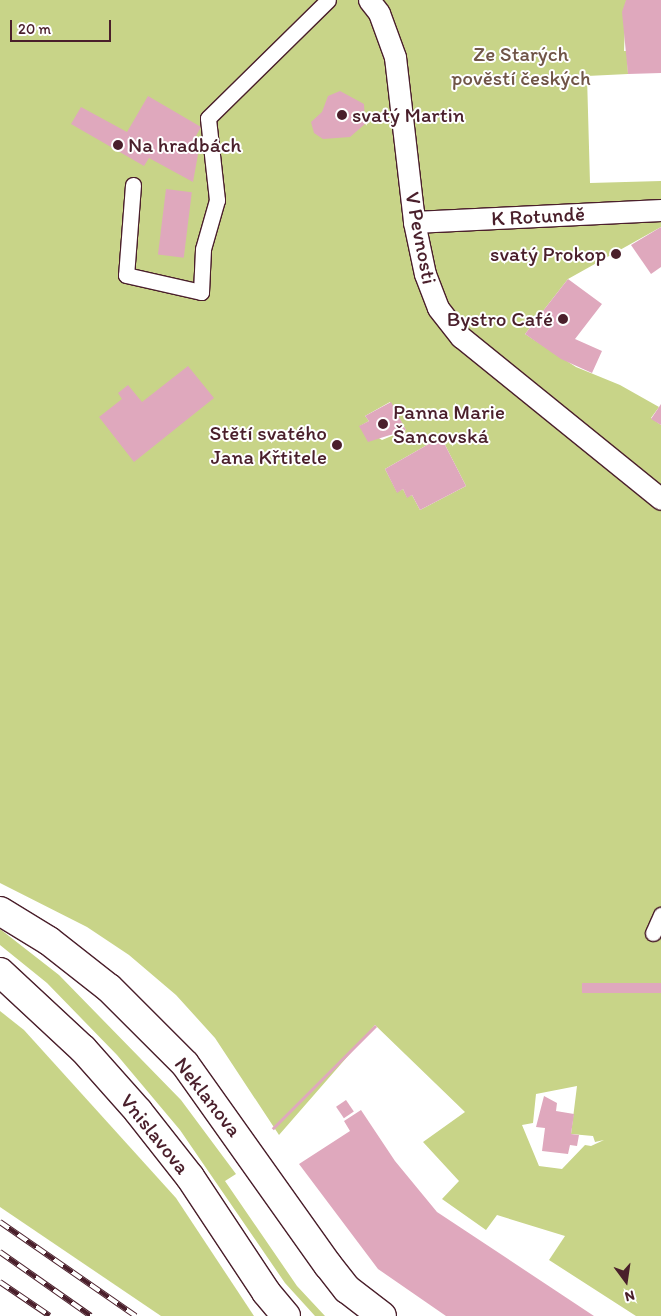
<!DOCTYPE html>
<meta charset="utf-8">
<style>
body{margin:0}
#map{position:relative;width:661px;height:1316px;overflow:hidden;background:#fff;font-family:Itim,sans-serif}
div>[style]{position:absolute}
.green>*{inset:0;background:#c8d488}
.building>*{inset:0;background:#dfa8bd;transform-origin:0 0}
.roads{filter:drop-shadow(1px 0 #4a1f2b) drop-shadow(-1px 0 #4a1f2b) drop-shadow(0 1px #4a1f2b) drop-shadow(0 -1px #4a1f2b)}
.service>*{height:15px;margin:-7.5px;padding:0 7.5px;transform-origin:7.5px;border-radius:7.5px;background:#fff}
.pedestrian>*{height:21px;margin:-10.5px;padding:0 10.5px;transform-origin:10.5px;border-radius:10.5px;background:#fff}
.minor>*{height:28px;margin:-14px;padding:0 14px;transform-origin:14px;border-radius:14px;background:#fff}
.tertiary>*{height:28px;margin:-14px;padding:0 14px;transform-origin:14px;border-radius:14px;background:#fff}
.rail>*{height:5.5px;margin-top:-2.75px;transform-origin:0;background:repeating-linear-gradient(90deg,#fff 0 11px,#4a1f2b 0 22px);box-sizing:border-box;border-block:1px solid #4a1f2b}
.dots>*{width:14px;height:14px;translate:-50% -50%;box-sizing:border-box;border:2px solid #fff;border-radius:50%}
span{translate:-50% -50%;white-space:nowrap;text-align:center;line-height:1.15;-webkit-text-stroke:4px #fff;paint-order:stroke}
.park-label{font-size:21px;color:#705547}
.poi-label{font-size:21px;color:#4a1f2b}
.left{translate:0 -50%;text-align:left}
.right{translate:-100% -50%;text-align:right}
.street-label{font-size:21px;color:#4a1f2b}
.north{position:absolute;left:601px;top:1256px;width:50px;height:50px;-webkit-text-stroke:4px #fff;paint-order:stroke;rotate:166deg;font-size:14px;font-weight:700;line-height:20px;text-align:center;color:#4a1f2b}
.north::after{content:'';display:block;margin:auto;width:18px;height:22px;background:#4a1f2b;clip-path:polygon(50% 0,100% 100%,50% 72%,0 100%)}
.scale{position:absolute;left:10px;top:20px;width:101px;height:22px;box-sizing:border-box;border:2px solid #4a1f2b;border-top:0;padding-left:6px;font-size:15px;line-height:18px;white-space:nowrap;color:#4a1f2b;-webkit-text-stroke:4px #fff;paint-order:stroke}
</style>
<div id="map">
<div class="green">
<i style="clip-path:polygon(evenodd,0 0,626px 0,624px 51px,627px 51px,628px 74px,587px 76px,590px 183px,661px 181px,661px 227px,568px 279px,525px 334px,576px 367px,620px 385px,659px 407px,651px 418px,661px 425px,661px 1316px,636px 1316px,549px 1260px,565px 1236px,497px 1215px,486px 1230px,442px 1199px,459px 1181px,423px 1142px,465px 1112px,375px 1025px,279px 1135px,215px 1038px,176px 995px,129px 955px,87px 927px,0 883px,0 0,390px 402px,406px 430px,382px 440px,360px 426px,369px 421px,365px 416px,390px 402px,0 0,441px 437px,466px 486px,420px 510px,412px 495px,407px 497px,403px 489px,397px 492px,385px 469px,441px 437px,0 0,577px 1086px,571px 1134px,593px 1136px,595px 1142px,604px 1140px,591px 1146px,585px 1145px,562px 1169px,539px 1166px,522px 1125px,533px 1123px,536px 1094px,577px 1086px)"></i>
<i style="clip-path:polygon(0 929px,59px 975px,181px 1100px,236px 1174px,225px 1181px,297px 1286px,325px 1316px,315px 1316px,285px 1283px,180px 1130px,117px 1055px,47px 983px,0 945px)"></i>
<i style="clip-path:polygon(0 1011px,24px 1030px,176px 1198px,254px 1316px,161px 1316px,0 1207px)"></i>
</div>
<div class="building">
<i style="clip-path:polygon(626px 0,661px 0,661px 73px,628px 74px,622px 12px)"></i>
<i style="clip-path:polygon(340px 91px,364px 104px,365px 124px,350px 137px,323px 139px,314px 133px,311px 122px,322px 112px,328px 96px)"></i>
<i style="clip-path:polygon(148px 96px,201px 127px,191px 145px,199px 149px,193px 182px,149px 158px,144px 166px,71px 124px,81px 107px,127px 132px)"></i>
<i style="left:166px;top:189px;width:26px;height:66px;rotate:7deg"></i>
<i style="clip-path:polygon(661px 227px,661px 267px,651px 274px,631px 245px)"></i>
<i style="clip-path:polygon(568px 279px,602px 304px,575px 339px,602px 351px,592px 373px,561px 359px,525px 334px)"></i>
<i style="clip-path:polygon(188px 366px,214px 398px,134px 462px,99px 417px,122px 399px,118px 393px,128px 385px,142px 402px)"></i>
<i style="clip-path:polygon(391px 402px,406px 430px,368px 442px,359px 426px,369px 421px,365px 416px)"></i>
<i style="clip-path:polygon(661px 404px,661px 425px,651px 419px)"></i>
<i style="clip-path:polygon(441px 437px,466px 486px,420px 510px,412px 495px,407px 498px,403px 489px,397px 493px,385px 469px)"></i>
<i style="left:661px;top:983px;width:10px;height:79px;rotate:90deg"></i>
<i style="left:375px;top:1025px;width:3px;height:146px;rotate:45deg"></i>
<i style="clip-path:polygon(544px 1096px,557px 1103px,556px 1111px,574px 1114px,571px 1134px,579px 1135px,577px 1146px,570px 1145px,568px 1154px,542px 1151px,545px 1128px,536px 1127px)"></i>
<i style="left:346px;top:1100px;width:14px;height:12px;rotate:56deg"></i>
<i style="clip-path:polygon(361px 1110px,395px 1161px,437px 1212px,594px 1316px,446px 1316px,378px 1269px,299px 1164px,350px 1131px,344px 1121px)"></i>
</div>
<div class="roads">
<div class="service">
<i style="left:133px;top:185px;width:90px;rotate:94.4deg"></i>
<i style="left:126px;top:275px;width:77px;rotate:12.8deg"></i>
<i style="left:201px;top:292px;width:43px;rotate:-87.3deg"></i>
<i style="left:203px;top:249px;width:51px;rotate:-74.1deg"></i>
<i style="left:217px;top:200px;width:82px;rotate:-96.3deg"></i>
<i style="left:208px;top:118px;width:168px;rotate:-44.5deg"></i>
<i style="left:653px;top:933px;width:20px;rotate:-66deg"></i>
</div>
<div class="pedestrian">
<i style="left:369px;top:0;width:16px;rotate:52deg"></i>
<i style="left:379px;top:13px;width:47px;rotate:70deg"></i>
<i style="left:395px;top:57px;width:166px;rotate:83.4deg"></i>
<i style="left:414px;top:222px;width:53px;rotate:78.1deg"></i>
<i style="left:425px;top:274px;width:36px;rotate:69deg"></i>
<i style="left:438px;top:308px;width:37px;rotate:52deg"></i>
<i style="left:461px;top:337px;width:257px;rotate:39deg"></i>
<i style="left:414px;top:222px;width:247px;rotate:-2.8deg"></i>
</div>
<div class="minor">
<i style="left:0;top:911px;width:57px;rotate:31.5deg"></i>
<i style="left:49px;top:941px;width:76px;rotate:38.1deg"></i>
<i style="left:109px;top:988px;width:107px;rotate:45deg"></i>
<i style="left:185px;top:1064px;width:247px;rotate:54.6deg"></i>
<i style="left:328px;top:1265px;width:31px;rotate:52deg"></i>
<i style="left:347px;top:1289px;width:44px;rotate:37.6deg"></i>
</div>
<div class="tertiary">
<i style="left:0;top:972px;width:113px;rotate:42.9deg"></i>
<i style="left:83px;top:1049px;width:83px;rotate:48.4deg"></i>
<i style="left:138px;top:1111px;width:84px;rotate:51.8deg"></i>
<i style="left:190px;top:1177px;width:138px;rotate:56.5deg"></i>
<i style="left:266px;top:1292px;width:31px;rotate:50deg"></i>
</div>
</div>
<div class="rail">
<i style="left:0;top:1222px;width:165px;rotate:34.7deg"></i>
<i style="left:0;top:1252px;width:111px;rotate:35.1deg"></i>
<i style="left:0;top:1282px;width:60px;rotate:34.2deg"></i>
</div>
<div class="dots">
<i style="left:342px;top:115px;background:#4a1f2b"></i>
<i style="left:118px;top:145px;background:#4a1f2b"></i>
<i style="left:616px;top:254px;background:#4a1f2b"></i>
<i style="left:563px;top:319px;background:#4a1f2b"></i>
<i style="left:383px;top:424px;background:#4a1f2b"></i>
<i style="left:337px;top:445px;background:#4a1f2b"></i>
</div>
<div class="park-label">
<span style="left:521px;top:66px">Ze Starých<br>pověstí českých</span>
</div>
<div class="poi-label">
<span class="left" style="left:352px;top:115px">svatý Martin</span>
<span class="left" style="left:128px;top:145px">Na hradbách</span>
<span class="right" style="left:606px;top:254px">svatý Prokop</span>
<span class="right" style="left:553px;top:319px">Bystro Café</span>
<span class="left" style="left:393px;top:424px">Panna Marie<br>Šancovská</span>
<span class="right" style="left:327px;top:445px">Stětí svatého<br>Jana Křtitele</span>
</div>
<div class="street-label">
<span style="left:538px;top:216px;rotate:-3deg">K Rotundě</span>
<span style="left:421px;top:238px;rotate:79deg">V Pevnosti</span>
<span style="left:208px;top:1097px;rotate:52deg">Neklanova</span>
<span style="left:155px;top:1134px;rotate:51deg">Vnislavova</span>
</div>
<div class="north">N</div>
<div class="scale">20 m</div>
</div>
